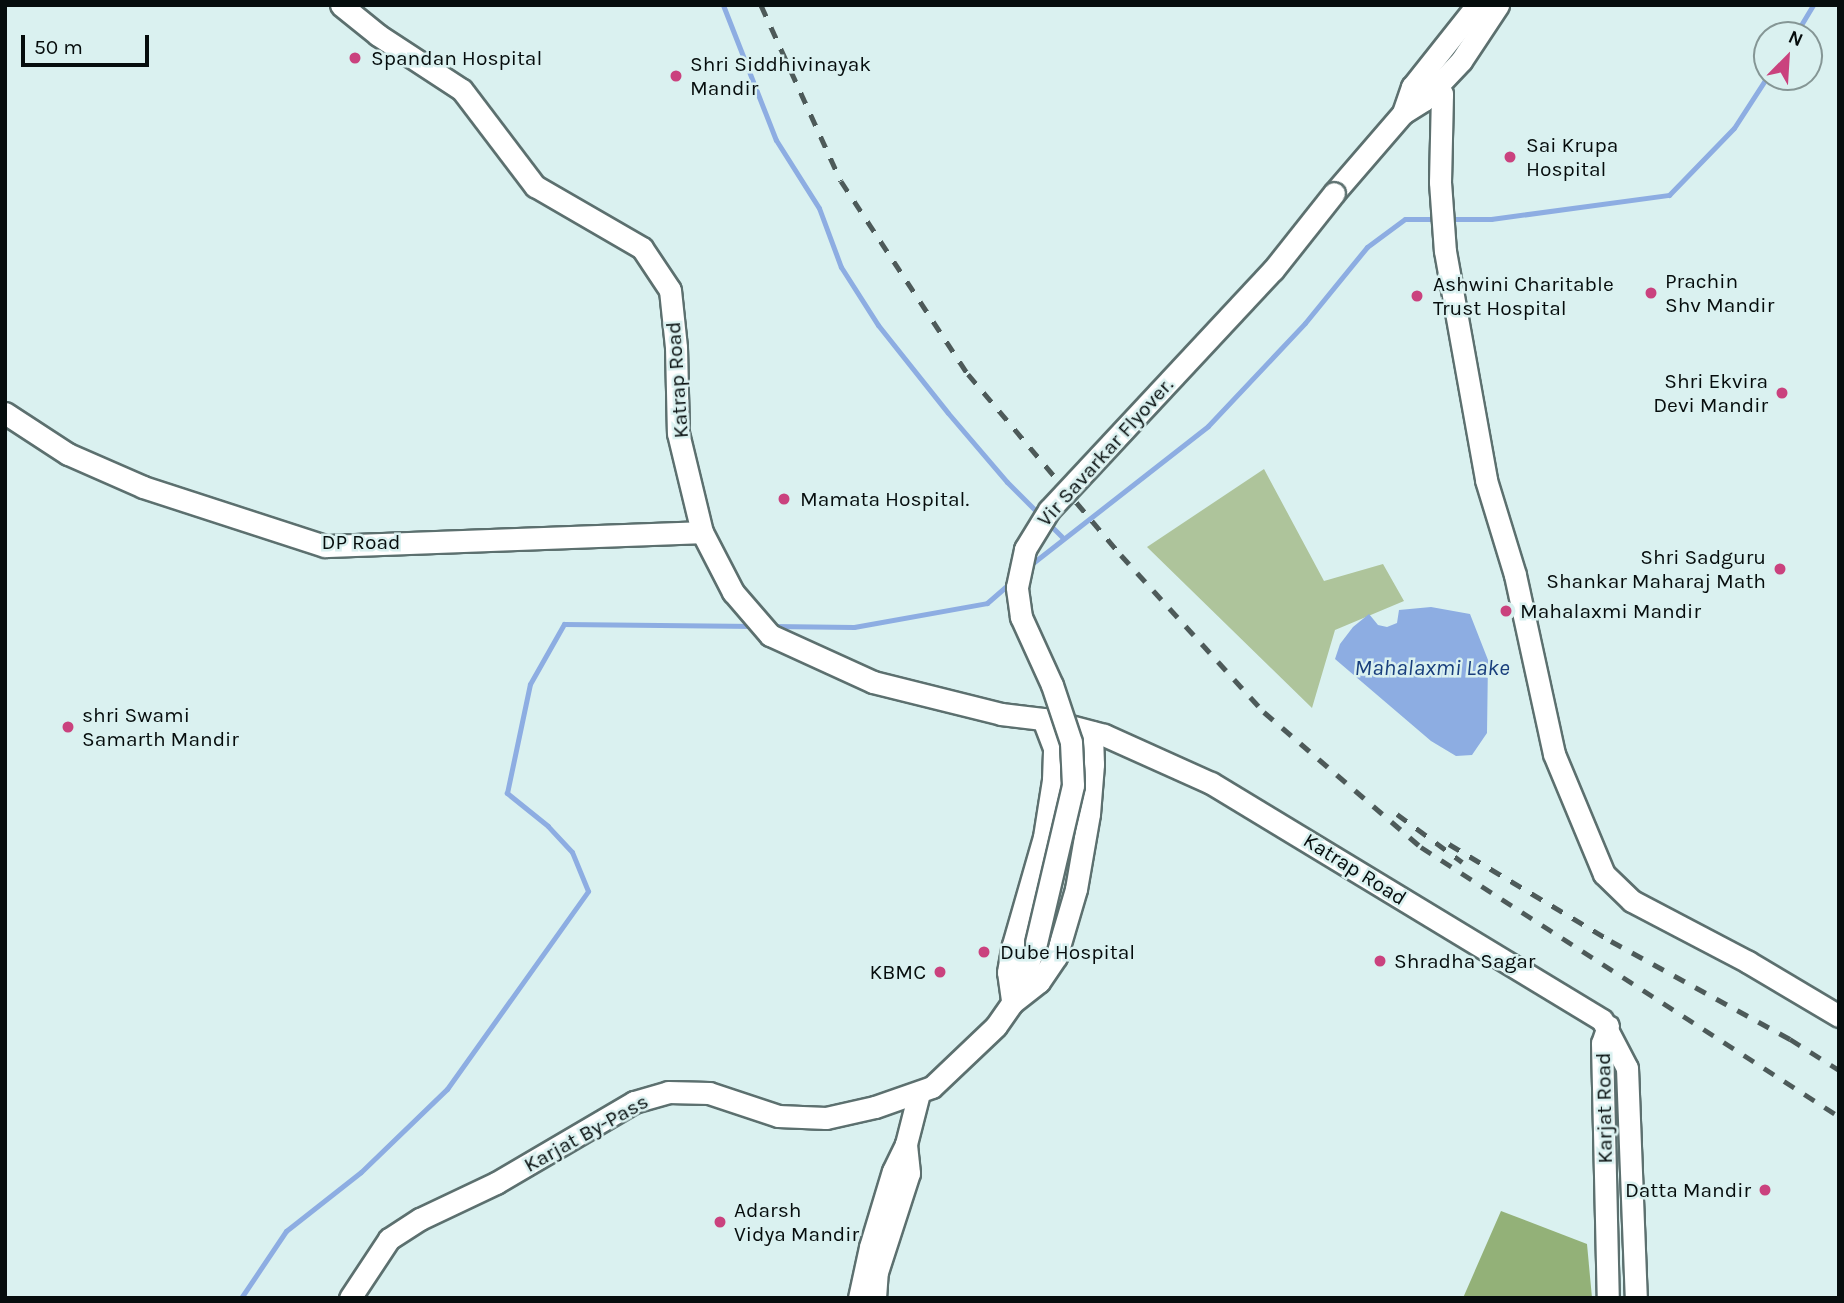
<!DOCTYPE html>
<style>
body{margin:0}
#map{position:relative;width:1844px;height:1303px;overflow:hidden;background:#daf1f0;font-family:Karla,sans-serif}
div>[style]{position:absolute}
.green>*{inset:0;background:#aec49b}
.forest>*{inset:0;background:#93b178}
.water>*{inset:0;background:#8dade2}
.stream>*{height:5px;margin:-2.5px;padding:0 2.5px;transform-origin:2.5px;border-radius:2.5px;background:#8dade2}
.roads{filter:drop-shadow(2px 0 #5c706f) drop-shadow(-2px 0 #5c706f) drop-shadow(0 2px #5c706f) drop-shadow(0 -2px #5c706f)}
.secondary>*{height:21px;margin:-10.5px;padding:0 10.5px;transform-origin:10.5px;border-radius:10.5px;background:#fff}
.rail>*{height:5px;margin-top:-2.5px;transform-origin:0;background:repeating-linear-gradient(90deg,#4d5a59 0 12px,transparent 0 24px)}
.bridges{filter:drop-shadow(2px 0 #5c706f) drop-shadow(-2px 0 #5c706f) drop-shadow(0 2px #5c706f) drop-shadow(0 -2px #5c706f)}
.secondary-bridge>*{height:21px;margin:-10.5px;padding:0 10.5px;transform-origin:10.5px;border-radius:10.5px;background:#fff}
.dots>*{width:19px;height:19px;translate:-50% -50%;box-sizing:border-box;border:4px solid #daf1f0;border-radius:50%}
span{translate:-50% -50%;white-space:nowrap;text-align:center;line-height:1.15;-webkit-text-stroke:5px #daf1f0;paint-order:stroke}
.poi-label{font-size:21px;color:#060d0d}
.left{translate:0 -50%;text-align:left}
.right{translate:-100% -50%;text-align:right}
.street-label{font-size:21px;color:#060d0d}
.water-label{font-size:23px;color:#183e7c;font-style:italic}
.frame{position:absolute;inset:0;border:7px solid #060d0d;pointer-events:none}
.north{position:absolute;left:1753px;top:21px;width:70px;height:70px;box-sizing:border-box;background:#daf1f0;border:2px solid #859695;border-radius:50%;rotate:24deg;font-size:19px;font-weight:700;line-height:28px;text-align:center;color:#060d0d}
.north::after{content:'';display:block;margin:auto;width:24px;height:32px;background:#ca427e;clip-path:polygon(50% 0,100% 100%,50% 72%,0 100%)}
.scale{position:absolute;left:21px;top:35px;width:128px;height:32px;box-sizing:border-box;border:4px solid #060d0d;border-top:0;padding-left:9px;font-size:21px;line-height:24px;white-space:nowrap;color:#060d0d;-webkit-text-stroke:5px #daf1f0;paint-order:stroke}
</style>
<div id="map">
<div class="green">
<i style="clip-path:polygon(1264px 469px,1324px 581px,1383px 564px,1404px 601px,1335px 630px,1312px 708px,1147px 547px)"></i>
</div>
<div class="forest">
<i style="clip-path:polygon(1501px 1211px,1587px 1244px,1592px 1298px,1463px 1298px)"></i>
</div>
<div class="water">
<i style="clip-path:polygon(1431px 607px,1470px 614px,1488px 660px,1487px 733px,1472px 755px,1456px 756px,1431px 741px,1335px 659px,1340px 644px,1353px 627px,1369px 614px,1378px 625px,1387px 627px,1397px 623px,1399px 610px)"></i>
</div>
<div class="stream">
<i style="left:723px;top:5px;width:145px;rotate:68.6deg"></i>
<i style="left:776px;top:140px;width:80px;rotate:57.7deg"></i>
<i style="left:819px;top:208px;width:63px;rotate:69.6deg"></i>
<i style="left:841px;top:267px;width:69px;rotate:57.5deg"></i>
<i style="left:878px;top:325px;width:112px;rotate:51.5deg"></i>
<i style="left:948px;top:413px;width:91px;rotate:49.5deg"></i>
<i style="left:1007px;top:482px;width:47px;rotate:45deg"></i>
<i style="left:1795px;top:35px;width:35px;rotate:-59deg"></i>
<i style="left:1447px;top:219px;width:44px"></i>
<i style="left:1491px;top:219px;width:180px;rotate:-7.7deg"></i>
<i style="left:1669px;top:195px;width:93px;rotate:-45.9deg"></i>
<i style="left:1734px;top:128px;width:61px;rotate:-57.1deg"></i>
<i style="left:1047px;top:522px;width:21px;rotate:45deg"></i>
<i style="left:1029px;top:566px;width:227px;rotate:-38deg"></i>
<i style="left:1208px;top:426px;width:141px;rotate:-46.7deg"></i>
<i style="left:1305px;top:323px;width:98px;rotate:-50.8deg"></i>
<i style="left:1367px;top:247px;width:47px;rotate:-36.4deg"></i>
<i style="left:1405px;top:219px;width:32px"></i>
<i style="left:772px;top:626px;width:82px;rotate:0.7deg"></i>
<i style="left:854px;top:627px;width:135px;rotate:-10.2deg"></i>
<i style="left:987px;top:603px;width:32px;rotate:-41deg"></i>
<i style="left:241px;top:1298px;width:81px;rotate:-56.1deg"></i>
<i style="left:286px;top:1231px;width:95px;rotate:-38.2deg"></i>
<i style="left:361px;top:1172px;width:120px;rotate:-44deg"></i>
<i style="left:447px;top:1089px;width:243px;rotate:-54.5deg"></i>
<i style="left:588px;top:891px;width:42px;rotate:-112.3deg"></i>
<i style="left:572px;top:852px;width:35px;rotate:-133deg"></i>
<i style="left:548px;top:826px;width:53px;rotate:-141.2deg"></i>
<i style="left:507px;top:793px;width:111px;rotate:-78.1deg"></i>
<i style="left:530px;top:684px;width:69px;rotate:-60.5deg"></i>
<i style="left:564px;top:624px;width:191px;rotate:0.6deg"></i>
</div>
<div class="roads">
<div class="secondary">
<i style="left:341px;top:5px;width:48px;rotate:39deg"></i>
<i style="left:378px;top:35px;width:100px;rotate:33.2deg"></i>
<i style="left:462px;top:90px;width:121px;rotate:52.8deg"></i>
<i style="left:535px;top:186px;width:124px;rotate:30.1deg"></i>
<i style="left:642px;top:248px;width:50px;rotate:56.3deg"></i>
<i style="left:670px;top:290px;width:57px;rotate:84deg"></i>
<i style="left:676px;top:347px;width:86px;rotate:88.7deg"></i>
<i style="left:678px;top:433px;width:102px;rotate:76.4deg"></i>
<i style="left:702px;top:532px;width:68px;rotate:62.7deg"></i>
<i style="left:733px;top:592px;width:57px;rotate:49.3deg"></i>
<i style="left:770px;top:635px;width:113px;rotate:24.5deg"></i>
<i style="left:873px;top:682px;width:132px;rotate:14deg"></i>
<i style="left:1001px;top:714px;width:42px;rotate:6.8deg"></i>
<i style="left:1043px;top:719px;width:63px;rotate:14.7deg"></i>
<i style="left:1104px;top:735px;width:117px;rotate:24.2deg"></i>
<i style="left:1211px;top:783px;width:457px;rotate:31.2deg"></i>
<i style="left:1602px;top:1020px;width:54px;rotate:62.5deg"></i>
<i style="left:1627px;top:1068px;width:230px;rotate:87.8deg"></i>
<i style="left:1423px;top:74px;width:19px;rotate:36deg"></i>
<i style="left:1438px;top:85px;width:10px;rotate:66deg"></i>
<i style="left:1442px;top:94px;width:88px;rotate:91.3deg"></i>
<i style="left:1440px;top:182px;width:69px;rotate:85.9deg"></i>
<i style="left:1445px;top:251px;width:233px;rotate:79.8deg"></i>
<i style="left:1486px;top:480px;width:99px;rotate:73deg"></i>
<i style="left:1515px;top:575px;width:183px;rotate:77.7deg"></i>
<i style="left:1554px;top:754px;width:130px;rotate:67.4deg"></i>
<i style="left:1604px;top:874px;width:39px;rotate:44deg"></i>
<i style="left:1632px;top:901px;width:131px;rotate:27.7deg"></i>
<i style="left:1748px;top:962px;width:106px;rotate:30.7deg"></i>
<i style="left:1403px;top:113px;width:28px;rotate:-71deg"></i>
<i style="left:1412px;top:87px;width:105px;rotate:-51.6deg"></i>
<i style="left:1334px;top:193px;width:106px;rotate:-49.2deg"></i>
<i style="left:1403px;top:113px;width:25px;rotate:-32deg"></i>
<i style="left:1424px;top:100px;width:54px;rotate:-46.5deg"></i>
<i style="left:1461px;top:61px;width:67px;rotate:-56.5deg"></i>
<i style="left:5px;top:413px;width:75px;rotate:33.1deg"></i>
<i style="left:68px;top:454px;width:82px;rotate:23.7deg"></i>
<i style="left:143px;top:487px;width:191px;rotate:18deg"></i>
<i style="left:325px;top:546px;width:377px;rotate:-2.1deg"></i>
<i style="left:1012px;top:1000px;width:28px;rotate:-98deg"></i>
<i style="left:1008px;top:972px;width:27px;rotate:-80deg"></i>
<i style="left:1013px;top:945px;width:112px;rotate:-74deg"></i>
<i style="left:1044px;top:837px;width:58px;rotate:-81deg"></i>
<i style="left:1053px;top:780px;width:32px;rotate:-88deg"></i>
<i style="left:1054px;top:748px;width:31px;rotate:-111deg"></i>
<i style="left:1012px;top:1003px;width:34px;rotate:-38deg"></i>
<i style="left:1039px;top:982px;width:30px;rotate:-56deg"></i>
<i style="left:1056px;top:957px;width:71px;rotate:-73.6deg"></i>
<i style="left:1076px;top:889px;width:76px;rotate:-80.2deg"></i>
<i style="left:1089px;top:814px;width:50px;rotate:-85.4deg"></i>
<i style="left:1093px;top:764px;width:32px;rotate:-92deg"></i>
<i style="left:1608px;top:1026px;width:18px;rotate:109deg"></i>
<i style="left:1602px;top:1043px;width:255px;rotate:88.7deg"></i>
<i style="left:350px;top:1298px;width:71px;rotate:-56.5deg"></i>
<i style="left:389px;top:1239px;width:37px;rotate:-33deg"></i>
<i style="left:420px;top:1219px;width:84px;rotate:-25.3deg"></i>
<i style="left:496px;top:1183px;width:160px;rotate:-30.4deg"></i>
<i style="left:634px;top:1102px;width:35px;rotate:-16deg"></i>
<i style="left:668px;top:1092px;width:41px;rotate:1.4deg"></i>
<i style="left:709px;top:1093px;width:73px;rotate:18.4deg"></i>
<i style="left:778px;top:1116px;width:48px;rotate:2.4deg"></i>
<i style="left:826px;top:1118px;width:50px;rotate:-12.7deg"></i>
<i style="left:875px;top:1107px;width:60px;rotate:-19.3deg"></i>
<i style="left:932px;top:1087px;width:88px;rotate:-43.6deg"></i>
<i style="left:996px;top:1026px;width:28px;rotate:-55deg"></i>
<i style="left:1012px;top:1003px;width:65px;rotate:-68.2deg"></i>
<i style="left:859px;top:1298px;width:52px;rotate:-77.8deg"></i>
<i style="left:870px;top:1247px;width:79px;rotate:-73.2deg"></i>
<i style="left:893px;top:1171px;width:30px;rotate:-64deg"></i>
<i style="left:906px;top:1144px;width:53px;rotate:-75.7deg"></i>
<i style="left:875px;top:1298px;width:26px;rotate:-86deg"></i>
<i style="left:877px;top:1272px;width:104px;rotate:-72.1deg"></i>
<i style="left:909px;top:1173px;width:29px;rotate:-96deg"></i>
</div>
</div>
<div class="rail">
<i style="left:761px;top:5px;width:193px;rotate:65.6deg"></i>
<i style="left:841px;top:181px;width:231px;rotate:56.7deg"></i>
<i style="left:968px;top:374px;width:237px;rotate:49.8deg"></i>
<i style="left:1121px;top:555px;width:212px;rotate:47.7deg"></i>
<i style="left:1264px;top:712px;width:207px;rotate:40.7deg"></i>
<i style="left:1421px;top:847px;width:497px;rotate:32.8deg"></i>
<i style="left:1397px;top:814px;width:81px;rotate:36.4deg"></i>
<i style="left:1449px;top:844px;width:189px;rotate:30.9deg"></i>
<i style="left:1611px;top:941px;width:204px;rotate:28.7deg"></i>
<i style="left:1790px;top:1039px;width:58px;rotate:32.3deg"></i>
</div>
<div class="bridges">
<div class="secondary-bridge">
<i style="left:1036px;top:943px;width:162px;rotate:-76.8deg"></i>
<i style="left:1073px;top:785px;width:43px;rotate:-92.7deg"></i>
<i style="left:1071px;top:742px;width:60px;rotate:-108.4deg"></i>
<i style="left:1052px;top:685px;width:75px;rotate:-114.5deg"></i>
<i style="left:1021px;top:617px;width:30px;rotate:-98deg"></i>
<i style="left:1017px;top:587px;width:39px;rotate:-78deg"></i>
<i style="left:1025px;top:549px;width:46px;rotate:-58.4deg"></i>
<i style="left:1049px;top:510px;width:328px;rotate:-47deg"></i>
<i style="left:1273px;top:270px;width:98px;rotate:-51.6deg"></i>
</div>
</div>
<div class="dots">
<i style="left:355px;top:58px;background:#ca427e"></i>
<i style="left:676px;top:76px;background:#ca427e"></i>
<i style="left:1510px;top:157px;background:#ca427e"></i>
<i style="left:1651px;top:293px;background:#ca427e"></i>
<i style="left:1417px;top:296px;background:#ca427e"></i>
<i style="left:1782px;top:393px;background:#ca427e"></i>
<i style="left:784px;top:499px;background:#ca427e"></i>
<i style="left:1780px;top:569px;background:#ca427e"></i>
<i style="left:1506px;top:611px;background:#ca427e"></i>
<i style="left:68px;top:727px;background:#ca427e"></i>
<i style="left:984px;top:952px;background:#ca427e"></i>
<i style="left:1380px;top:961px;background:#ca427e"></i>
<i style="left:940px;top:972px;background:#ca427e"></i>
<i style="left:1765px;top:1190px;background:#ca427e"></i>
<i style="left:720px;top:1222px;background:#ca427e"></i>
</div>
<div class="poi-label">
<span class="left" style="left:371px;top:58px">Spandan Hospital</span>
<span class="left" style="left:690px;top:76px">Shri Siddhivinayak<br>Mandir</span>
<span class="left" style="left:1526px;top:157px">Sai Krupa<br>Hospital</span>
<span class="left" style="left:1665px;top:293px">Prachin<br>Shv Mandir</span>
<span class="left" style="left:1433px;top:296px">Ashwini Charitable<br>Trust Hospital</span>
<span class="right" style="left:1768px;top:393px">Shri Ekvira<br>Devi Mandir</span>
<span class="left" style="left:800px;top:499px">Mamata Hospital.</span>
<span class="right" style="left:1766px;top:569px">Shri Sadguru<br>Shankar Maharaj Math</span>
<span class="left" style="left:1520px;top:611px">Mahalaxmi Mandir</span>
<span class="left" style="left:82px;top:727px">shri Swami<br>Samarth Mandir</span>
<span class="left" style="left:1000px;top:952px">Dube Hospital</span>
<span class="left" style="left:1394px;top:961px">Shradha Sagar</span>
<span class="right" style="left:926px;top:972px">KBMC</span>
<span class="right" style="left:1751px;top:1190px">Datta Mandir</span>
<span class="left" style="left:734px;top:1222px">Adarsh<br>Vidya Mandir</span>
</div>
<div class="street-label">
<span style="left:677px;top:380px;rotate:-94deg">Katrap Road</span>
<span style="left:1105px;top:452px;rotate:-48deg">Vir Savarkar Flyover.</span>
<span style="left:361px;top:542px">DP Road</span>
<span style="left:1355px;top:869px;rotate:32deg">Katrap Road</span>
<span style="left:1604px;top:1108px;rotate:-91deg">Karjat Road</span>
<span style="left:586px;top:1133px;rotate:-29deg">Karjat By-Pass</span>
</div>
<div class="water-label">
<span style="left:1432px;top:668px">Mahalaxmi Lake</span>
</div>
<div class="frame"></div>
<div class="north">N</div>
<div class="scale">50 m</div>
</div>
